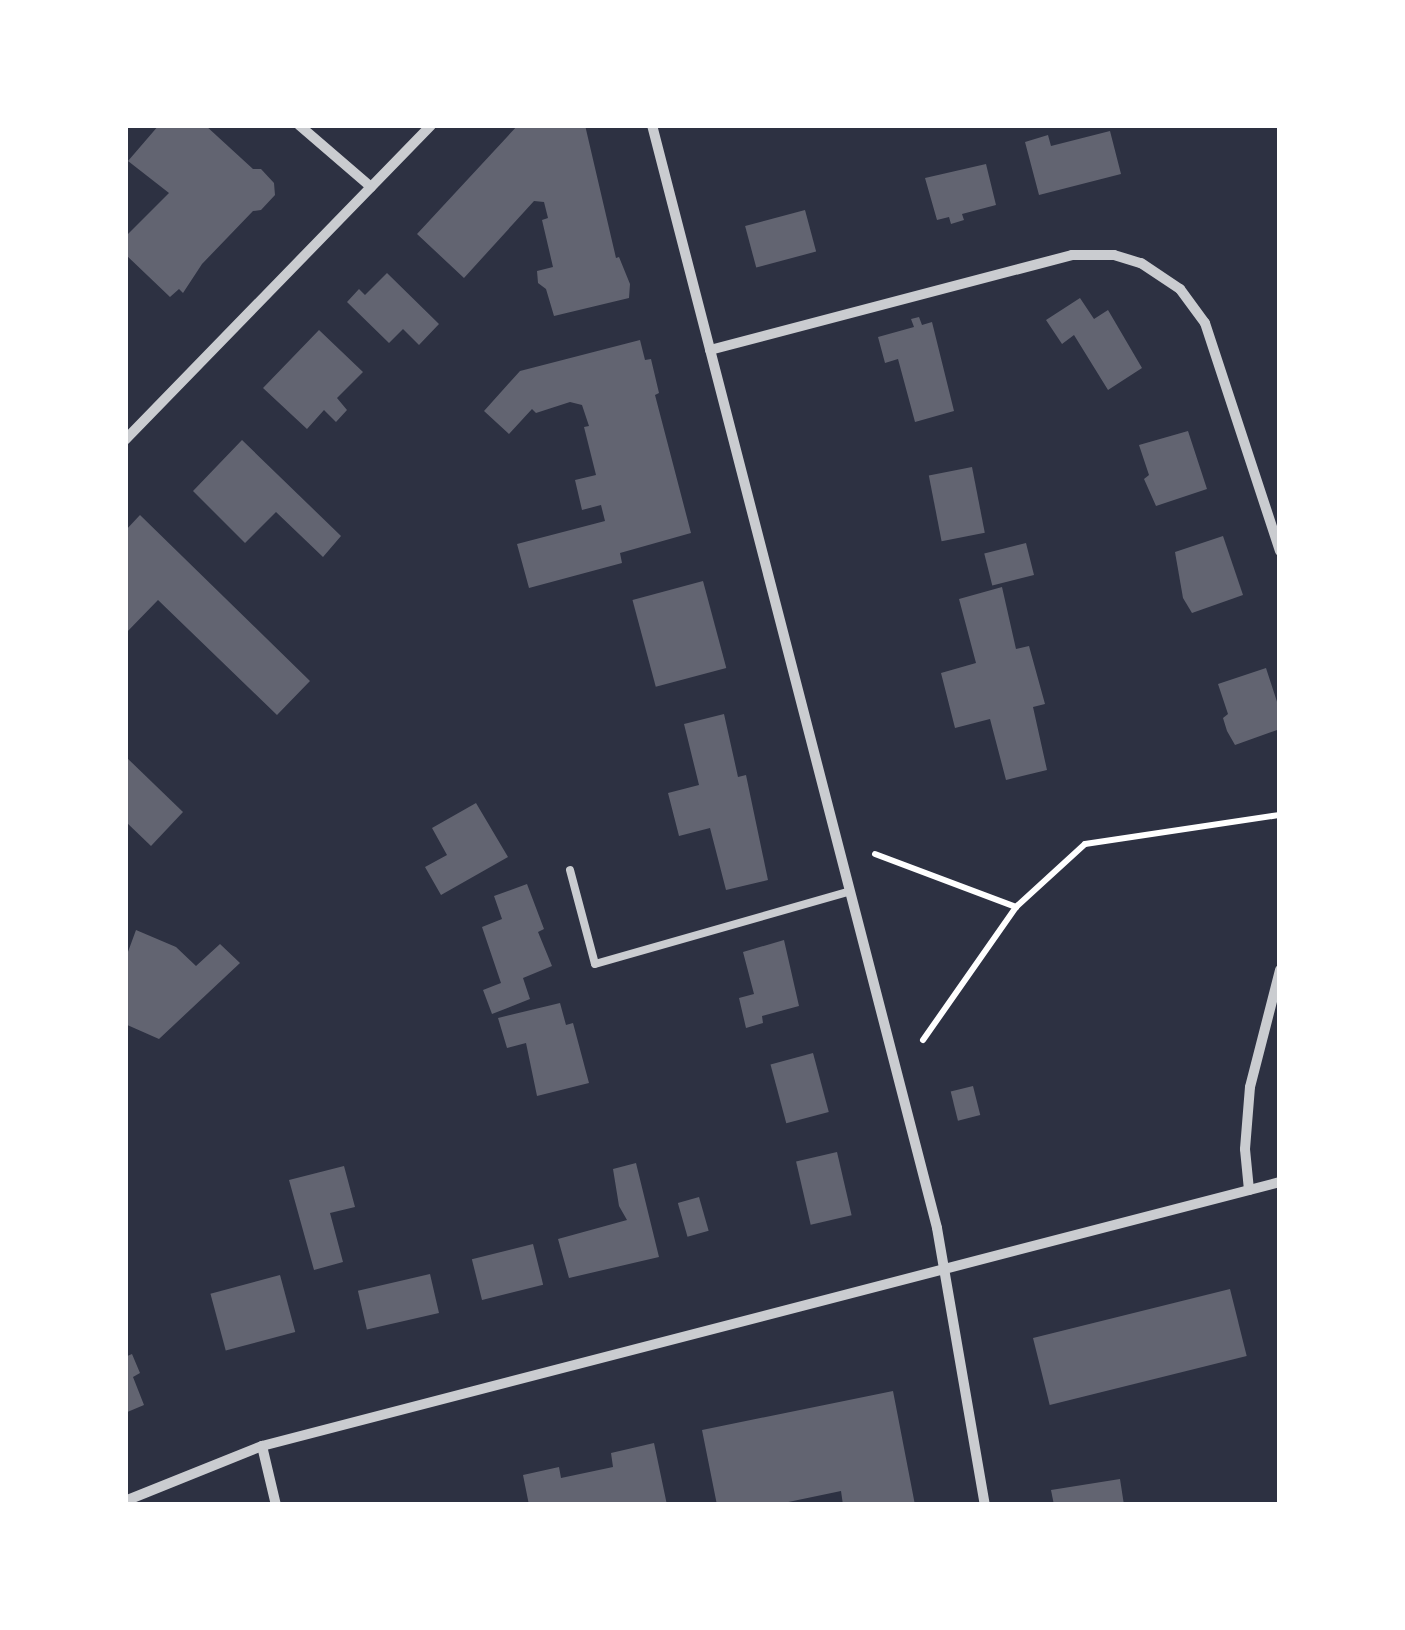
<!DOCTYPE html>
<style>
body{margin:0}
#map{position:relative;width:1405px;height:1630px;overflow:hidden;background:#2d3142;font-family:"Nunito Sans",sans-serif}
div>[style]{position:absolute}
.building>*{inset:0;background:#626471;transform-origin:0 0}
.path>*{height:6px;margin:-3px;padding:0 3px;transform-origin:3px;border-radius:3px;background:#fff}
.service>*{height:8px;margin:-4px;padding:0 4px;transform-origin:4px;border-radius:4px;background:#caccd0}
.minor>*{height:10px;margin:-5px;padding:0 5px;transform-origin:5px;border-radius:5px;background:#caccd0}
span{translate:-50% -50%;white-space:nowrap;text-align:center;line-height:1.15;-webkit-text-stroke:8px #fff;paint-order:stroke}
.frame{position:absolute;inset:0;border:128px solid #fff;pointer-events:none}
</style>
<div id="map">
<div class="building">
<i style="clip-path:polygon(159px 125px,205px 125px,253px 169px,261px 169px,274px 183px,275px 195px,261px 210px,253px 211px,202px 264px,183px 293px,179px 289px,170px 297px,125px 254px,125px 237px,169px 193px,128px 161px)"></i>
<i style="clip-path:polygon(518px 125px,585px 125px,616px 258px,619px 257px,630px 284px,629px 298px,554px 316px,546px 289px,538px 283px,537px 271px,553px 267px,542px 220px,548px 218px,544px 202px,534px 201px,464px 278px,417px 234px)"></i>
<i style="clip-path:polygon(1110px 131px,1121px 174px,1039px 195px,1025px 142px,1048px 135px,1051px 146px)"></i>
<i style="clip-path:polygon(986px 164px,996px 205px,962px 214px,964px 220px,951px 224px,949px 217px,937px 220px,925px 178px)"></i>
<i style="left:805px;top:210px;width:43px;height:62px;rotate:75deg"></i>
<i style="clip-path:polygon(387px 273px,439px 324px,419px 345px,403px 329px,389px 343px,347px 302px,359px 289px,365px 295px)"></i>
<i style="clip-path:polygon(1080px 298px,1094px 319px,1108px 310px,1142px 368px,1108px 390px,1074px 335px,1062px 344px,1046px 320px)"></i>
<i style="clip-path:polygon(919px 317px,922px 325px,932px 322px,954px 411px,915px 422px,898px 359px,885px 363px,878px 337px,914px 327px,911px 319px)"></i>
<i style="clip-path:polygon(319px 330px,363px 372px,337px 398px,347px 410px,336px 422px,324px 410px,307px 429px,263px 388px)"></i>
<i style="clip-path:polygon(640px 340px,645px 360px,651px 359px,659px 393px,655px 395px,691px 533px,620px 553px,622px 563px,529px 588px,517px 544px,605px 521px,601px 505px,582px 510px,575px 480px,596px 475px,584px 427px,589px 426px,582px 405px,570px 402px,536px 413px,532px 409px,509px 434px,484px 411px,520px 371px)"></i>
<i style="clip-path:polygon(1188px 431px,1207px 489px,1156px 506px,1144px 479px,1149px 475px,1139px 445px)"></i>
<i style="clip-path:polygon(242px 440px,341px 536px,323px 557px,276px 512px,245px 543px,193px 491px)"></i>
<i style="left:972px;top:467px;width:67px;height:44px;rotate:79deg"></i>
<i style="clip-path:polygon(140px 515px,310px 681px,277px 715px,158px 600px,125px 634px,125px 531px)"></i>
<i style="clip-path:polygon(1223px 536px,1243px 595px,1192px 613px,1183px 598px,1175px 552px)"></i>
<i style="left:1026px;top:543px;width:33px;height:43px;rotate:76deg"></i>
<i style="left:703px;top:581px;width:90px;height:73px;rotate:75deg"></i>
<i style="clip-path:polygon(1002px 587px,1016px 649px,1029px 646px,1045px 704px,1033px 707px,1047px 770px,1006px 780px,990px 719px,955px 728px,941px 673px,976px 663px,959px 599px)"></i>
<i style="clip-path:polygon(1266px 668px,1280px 711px,1280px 729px,1235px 745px,1227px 731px,1223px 718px,1228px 714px,1218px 684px)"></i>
<i style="clip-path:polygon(724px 714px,738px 777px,746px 775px,768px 880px,726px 890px,710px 828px,679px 836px,668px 793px,699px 785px,684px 724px)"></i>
<i style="clip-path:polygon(125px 756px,183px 812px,151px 846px,125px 821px)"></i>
<i style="clip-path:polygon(476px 803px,508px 857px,441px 895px,425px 867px,447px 855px,432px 828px)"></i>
<i style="clip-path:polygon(527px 884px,544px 929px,538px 932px,552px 966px,523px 978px,530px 999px,492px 1014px,483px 990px,501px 983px,482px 927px,502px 919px,494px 896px)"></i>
<i style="clip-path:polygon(136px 930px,176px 947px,196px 966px,220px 944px,240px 963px,159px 1039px,125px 1024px,125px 960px)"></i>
<i style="clip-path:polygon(784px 940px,799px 1006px,762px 1016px,763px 1023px,746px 1028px,739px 998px,754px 994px,743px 952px)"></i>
<i style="clip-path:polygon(560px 1003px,566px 1025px,573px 1023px,589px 1083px,537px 1096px,526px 1043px,507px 1048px,498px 1018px)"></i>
<i style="left:813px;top:1053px;width:61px;height:44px;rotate:75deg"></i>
<i style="left:973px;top:1086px;width:30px;height:23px;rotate:76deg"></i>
<i style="left:837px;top:1152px;width:65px;height:42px;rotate:77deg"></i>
<i style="clip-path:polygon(636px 1163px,659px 1257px,569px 1278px,558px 1239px,627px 1220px,619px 1206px,613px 1169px)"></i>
<i style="clip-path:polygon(344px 1166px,355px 1207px,330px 1213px,343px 1262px,314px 1270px,289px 1180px)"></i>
<i style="left:699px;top:1197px;width:35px;height:22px;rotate:74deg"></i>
<i style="left:533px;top:1244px;width:42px;height:63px;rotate:76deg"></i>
<i style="left:430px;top:1274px;width:40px;height:74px;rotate:77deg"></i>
<i style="left:280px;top:1275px;width:59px;height:72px;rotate:75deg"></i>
<i style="left:1230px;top:1289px;width:69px;height:203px;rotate:76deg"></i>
<i style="clip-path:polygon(132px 1354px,140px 1373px,133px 1377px,144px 1405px,125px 1413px,125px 1357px)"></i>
<i style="clip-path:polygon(893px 1391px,915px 1505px,843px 1505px,841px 1491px,774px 1505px,717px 1505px,702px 1430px)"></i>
<i style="clip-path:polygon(654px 1443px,667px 1505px,529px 1505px,523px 1475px,559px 1467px,561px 1478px,613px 1467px,611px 1453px)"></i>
<i style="clip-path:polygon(1120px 1479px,1124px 1505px,1054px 1505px,1051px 1490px)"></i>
</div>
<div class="path">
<i style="left:875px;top:854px;width:151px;rotate:20.6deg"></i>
<i style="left:1016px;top:907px;width:93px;rotate:-42.4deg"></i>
<i style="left:1085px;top:844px;width:197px;rotate:-8.5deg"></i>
<i style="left:923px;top:1040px;width:162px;rotate:-55deg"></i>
</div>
<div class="service">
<i style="left:570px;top:870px;width:97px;rotate:75.1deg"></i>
<i style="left:595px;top:964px;width:263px;rotate:-15.9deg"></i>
</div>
<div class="minor">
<i style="left:299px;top:125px;width:95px;rotate:40.7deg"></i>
<i style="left:652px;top:125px;width:1139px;rotate:75.51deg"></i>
<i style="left:937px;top:1228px;width:281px;rotate:80.2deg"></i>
<i style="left:710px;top:350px;width:374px;rotate:-14.7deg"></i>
<i style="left:1072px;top:255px;width:42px"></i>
<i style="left:1114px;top:255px;width:28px;rotate:17deg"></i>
<i style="left:1141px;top:263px;width:47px;rotate:33.7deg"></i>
<i style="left:1180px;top:289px;width:42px;rotate:53.7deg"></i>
<i style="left:1205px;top:323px;width:240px;rotate:71.8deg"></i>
<i style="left:125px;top:440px;width:439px;rotate:-45.8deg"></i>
<i style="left:1249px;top:1190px;width:41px;rotate:-95.6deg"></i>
<i style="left:1245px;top:1149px;width:62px;rotate:-85.4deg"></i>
<i style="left:1250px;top:1087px;width:121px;rotate:-75.6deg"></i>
<i style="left:262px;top:1446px;width:61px;rotate:76.7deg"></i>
<i style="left:125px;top:1501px;width:148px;rotate:-21.9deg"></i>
<i style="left:262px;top:1446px;width:1052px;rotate:-14.54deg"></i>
</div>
<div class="frame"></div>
</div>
